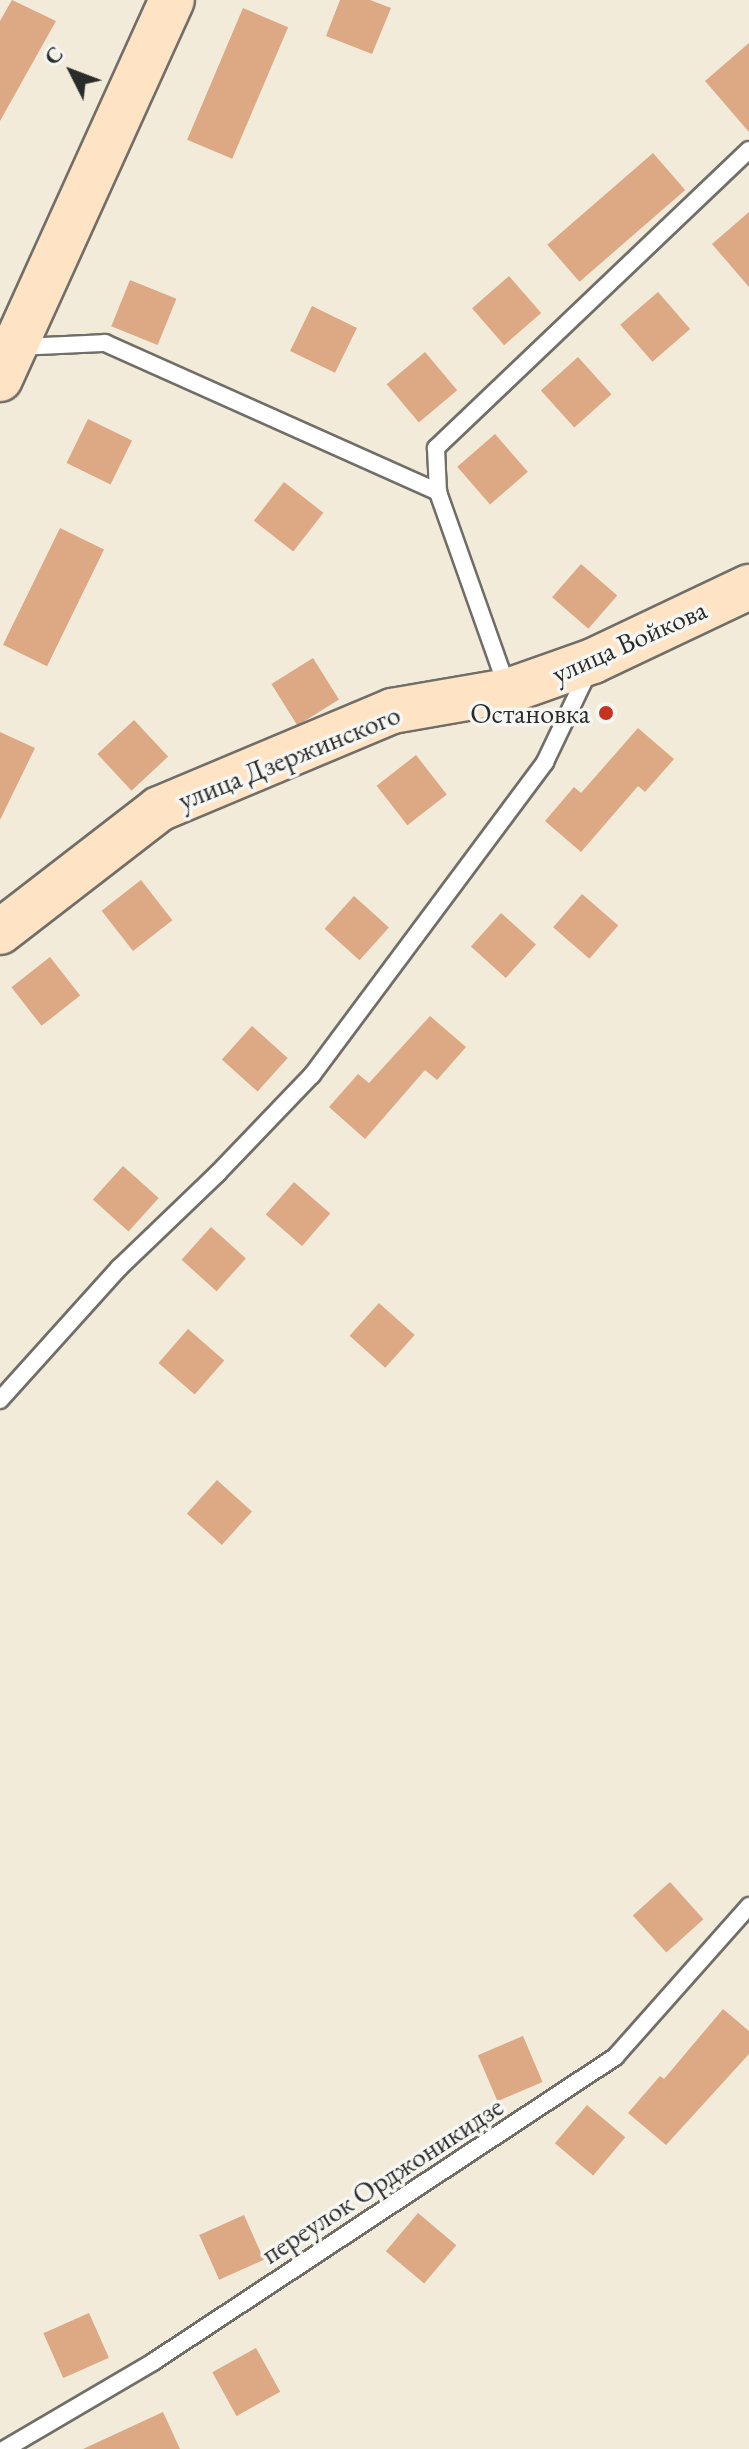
<!DOCTYPE html>
<meta charset="utf-8">
<style>
body{margin:0}
#map{position:relative;width:749px;height:2449px;overflow:hidden;background:#f2ebd9;font-family:"EB Garamond",serif}
div>[style]{position:absolute}
.building>*{inset:0;background:#dda884;transform-origin:0 0}
.roads{filter:drop-shadow(2px 0 #716e68) drop-shadow(-2px 0 #716e68) drop-shadow(0 2px #716e68) drop-shadow(0 -2px #716e68)}
.lane>*{height:16px;margin:-8px;padding:0 8px;transform-origin:8px;border-radius:8px;background:#fff}
.secondary>*{height:44px;margin:-22px;padding:0 22px;transform-origin:22px;border-radius:22px;background:#fee4c5}
.dots>*{width:22px;height:22px;translate:-50% -50%;box-sizing:border-box;border:4px solid #f6f6f2;border-radius:50%}
span{translate:-50% -50%;white-space:nowrap;text-align:center;line-height:1.15;-webkit-text-stroke:7px #f6f6f2;paint-order:stroke}
.street-label{font-size:28px;color:#2b2b2b}
.poi-label{font-size:28px;color:#2b2b2b}
.right{translate:-100% -50%;text-align:right}
.north{position:absolute;left:32px;top:32px;width:80px;height:80px;-webkit-text-stroke:6px #f6f6f2;paint-order:stroke;rotate:312deg;font-size:22px;font-weight:700;line-height:32px;text-align:center;color:#2b2b2b}
.north::after{content:'';display:block;margin:auto;width:28px;height:36px;background:#2b2b2b;clip-path:polygon(50% 0,100% 100%,50% 72%,0 100%)}
</style>
<div id="map">
<div class="building">
<i style="clip-path:polygon(12px 0,56px 21px,0 121px,0 21px)"></i>
<i style="clip-path:polygon(340px 0,370px 0,391px 8px,372px 54px,326px 36px)"></i>
<i style="left:243px;top:8px;width:49px;height:143px;rotate:23deg"></i>
<i style="clip-path:polygon(749px 43px,749px 132px,705px 81px)"></i>
<i style="left:653px;top:153px;width:49px;height:140px;rotate:49deg"></i>
<i style="clip-path:polygon(749px 212px,749px 287px,712px 244px)"></i>
<i style="left:509px;top:276px;width:49px;height:49px;rotate:49deg"></i>
<i style="left:130px;top:280px;width:50px;height:50px;rotate:22deg"></i>
<i style="left:658px;top:292px;width:49px;height:50px;rotate:49deg"></i>
<i style="left:312px;top:306px;width:50px;height:50px;rotate:26deg"></i>
<i style="left:425px;top:352px;width:50px;height:50px;rotate:50deg"></i>
<i style="left:578px;top:357px;width:50px;height:50px;rotate:48deg"></i>
<i style="left:88px;top:419px;width:49px;height:49px;rotate:26deg"></i>
<i style="left:495px;top:434px;width:50px;height:50px;rotate:49deg"></i>
<i style="left:284px;top:482px;width:50px;height:49px;rotate:38deg"></i>
<i style="left:60px;top:528px;width:49px;height:130px;rotate:26deg"></i>
<i style="left:581px;top:564px;width:48px;height:44px;rotate:41deg"></i>
<i style="left:313px;top:658px;width:49px;height:49px;rotate:58deg"></i>
<i style="left:134px;top:720px;width:50px;height:50px;rotate:47deg"></i>
<i style="clip-path:polygon(638px 728px,674px 759px,645px 792px,638px 786px,581px 852px,545px 821px,574px 787px,581px 793px)"></i>
<i style="clip-path:polygon(0 732px,35px 748px,0 820px)"></i>
<i style="left:416px;top:755px;width:50px;height:50px;rotate:52deg"></i>
<i style="left:141px;top:880px;width:51px;height:50px;rotate:52deg"></i>
<i style="left:582px;top:894px;width:48px;height:44px;rotate:41deg"></i>
<i style="left:354px;top:896px;width:47px;height:44px;rotate:42deg"></i>
<i style="left:501px;top:913px;width:47px;height:45px;rotate:42deg"></i>
<i style="left:50px;top:957px;width:49px;height:49px;rotate:52deg"></i>
<i style="clip-path:polygon(430px 1016px,466px 1047px,437px 1080px,425px 1070px,365px 1139px,329px 1107px,358px 1074px,369px 1083px)"></i>
<i style="left:252px;top:1026px;width:48px;height:45px;rotate:42deg"></i>
<i style="left:123px;top:1166px;width:48px;height:45px;rotate:42deg"></i>
<i style="left:294px;top:1182px;width:48px;height:43px;rotate:41deg"></i>
<i style="left:211px;top:1227px;width:47px;height:44px;rotate:42deg"></i>
<i style="left:379px;top:1303px;width:48px;height:44px;rotate:42deg"></i>
<i style="left:188px;top:1329px;width:48px;height:45px;rotate:41deg"></i>
<i style="left:217px;top:1480px;width:47px;height:45px;rotate:42deg"></i>
<i style="left:670px;top:1882px;width:50px;height:50px;rotate:48deg"></i>
<i style="clip-path:polygon(723px 2009px,749px 2031px,749px 2054px,666px 2145px,628px 2113px,660px 2076px,664px 2079px)"></i>
<i style="left:523px;top:2036px;width:50px;height:49px;rotate:67deg"></i>
<i style="left:587px;top:2105px;width:50px;height:50px;rotate:40deg"></i>
<i style="left:418px;top:2213px;width:50px;height:50px;rotate:40deg"></i>
<i style="left:244px;top:2215px;width:49px;height:49px;rotate:66deg"></i>
<i style="left:89px;top:2313px;width:49px;height:50px;rotate:66deg"></i>
<i style="left:256px;top:2348px;width:50px;height:50px;rotate:61deg"></i>
<i style="clip-path:polygon(163px 2412px,180px 2449px,83px 2449px)"></i>
</div>
<div class="roads">
<div class="lane">
<i style="left:20px;top:347px;width:85px;rotate:-2.7deg"></i>
<i style="left:105px;top:343px;width:365px;rotate:24.1deg"></i>
<i style="left:508px;top:690px;width:210px;rotate:-109.5deg"></i>
<i style="left:438px;top:492px;width:44px;rotate:-92.6deg"></i>
<i style="left:436px;top:448px;width:432px;rotate:-43.6deg"></i>
<i style="left:0;top:1400px;width:178px;rotate:-48deg"></i>
<i style="left:119px;top:1268px;width:137px;rotate:-43.8deg"></i>
<i style="left:218px;top:1173px;width:136px;rotate:-46.2deg"></i>
<i style="left:312px;top:1075px;width:390px;rotate:-53.3deg"></i>
<i style="left:545px;top:762px;width:102px;rotate:-64.4deg"></i>
<i style="left:5px;top:2449px;width:172px;rotate:-30.4deg"></i>
<i style="left:153px;top:2362px;width:554px;rotate:-33.43deg"></i>
<i style="left:615px;top:2057px;width:202px;rotate:-48.4deg"></i>
</div>
<div class="secondary">
<i style="left:0;top:379px;width:416px;rotate:-65.6deg"></i>
<i style="left:0;top:932px;width:201px;rotate:-37.7deg"></i>
<i style="left:159px;top:809px;width:253px;rotate:-22.8deg"></i>
<i style="left:392px;top:711px;width:118px;rotate:-9.8deg"></i>
<i style="left:508px;top:691px;width:90px;rotate:-19.4deg"></i>
<i style="left:593px;top:661px;width:173px;rotate:-25.4deg"></i>
</div>
</div>
<div class="dots">
<i style="left:606px;top:713px;background:#c8321e"></i>
</div>
<div class="street-label">
<span style="left:629px;top:641px;rotate:-24deg">улица Войкова</span>
<span style="left:289px;top:757px;rotate:-22deg">улица Дзержинского</span>
<span style="left:382px;top:2180px;rotate:-33deg">переулок Орджоникидзе</span>
</div>
<div class="poi-label">
<span class="right" style="left:590px;top:713px">Остановка</span>
</div>
<div class="north">С</div>
</div>
